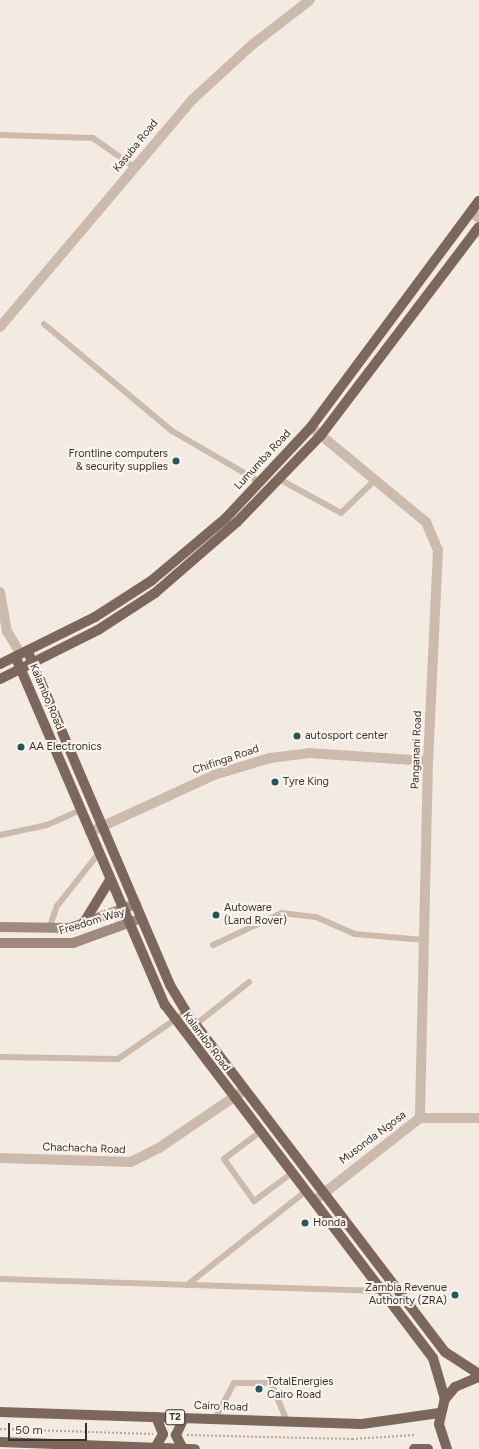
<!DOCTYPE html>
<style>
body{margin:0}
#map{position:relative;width:479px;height:1449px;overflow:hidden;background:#f3ebe1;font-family:Figtree,sans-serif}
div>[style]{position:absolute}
.path>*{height:2px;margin-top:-1px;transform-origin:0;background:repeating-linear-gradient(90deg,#b8a597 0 2px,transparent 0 4px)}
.service>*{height:6px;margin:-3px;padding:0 3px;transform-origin:3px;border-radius:3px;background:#ccbbad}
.minor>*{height:10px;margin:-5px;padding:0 5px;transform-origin:5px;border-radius:5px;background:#ccbbad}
.tertiary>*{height:10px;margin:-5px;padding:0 5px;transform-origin:5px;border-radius:5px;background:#ccbbad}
.secondary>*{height:10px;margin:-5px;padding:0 5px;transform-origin:5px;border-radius:5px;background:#a08a7e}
.primary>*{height:10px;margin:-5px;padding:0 5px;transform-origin:5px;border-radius:5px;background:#7c675d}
.dots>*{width:11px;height:11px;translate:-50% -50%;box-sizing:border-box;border:2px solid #fbf5ee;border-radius:50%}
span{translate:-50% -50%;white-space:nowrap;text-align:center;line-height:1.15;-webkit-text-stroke:4px #fbf5ee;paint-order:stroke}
.shield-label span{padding:1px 3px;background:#fbf5ee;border:1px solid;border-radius:3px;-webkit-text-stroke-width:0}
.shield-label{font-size:10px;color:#3a302b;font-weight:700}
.street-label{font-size:11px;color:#3a302b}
.poi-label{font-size:11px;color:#3a302b}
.right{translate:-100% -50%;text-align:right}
.left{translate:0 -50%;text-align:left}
.scale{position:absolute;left:8px;top:1423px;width:79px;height:18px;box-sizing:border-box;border:2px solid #3a302b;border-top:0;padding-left:5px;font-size:12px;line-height:14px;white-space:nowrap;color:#3a302b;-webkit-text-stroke:3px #fbf5ee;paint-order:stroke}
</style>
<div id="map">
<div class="path">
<i style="left:0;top:1429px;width:153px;rotate:1.9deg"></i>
<i style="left:187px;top:1435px;width:165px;rotate:1.4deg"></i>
<i style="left:352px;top:1439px;width:63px;rotate:-3.6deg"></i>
</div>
<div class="service">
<i style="left:0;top:135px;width:93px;rotate:1.8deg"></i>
<i style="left:93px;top:138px;width:50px;rotate:35.3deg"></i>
<i style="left:44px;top:324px;width:167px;rotate:39.9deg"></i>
<i style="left:172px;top:431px;width:102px;rotate:30.1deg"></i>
<i style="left:279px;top:479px;width:71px;rotate:28.7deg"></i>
<i style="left:341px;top:513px;width:49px;rotate:-44.2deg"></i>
<i style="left:0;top:835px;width:48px;rotate:-12deg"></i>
<i style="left:47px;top:825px;width:37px;rotate:-24deg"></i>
<i style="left:49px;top:929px;width:24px;rotate:-71deg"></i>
<i style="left:57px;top:906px;width:68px;rotate:-51.6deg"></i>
<i style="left:213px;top:945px;width:76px;rotate:-24.9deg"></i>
<i style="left:282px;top:913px;width:34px;rotate:7deg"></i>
<i style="left:316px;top:917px;width:43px;rotate:23.6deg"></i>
<i style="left:355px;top:934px;width:69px;rotate:5deg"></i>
<i style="left:195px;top:1025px;width:69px;rotate:-38.5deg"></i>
<i style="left:0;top:1057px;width:118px;rotate:1deg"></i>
<i style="left:118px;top:1059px;width:83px;rotate:-34.7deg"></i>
<i style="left:260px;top:1132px;width:45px;rotate:143.1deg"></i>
<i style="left:224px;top:1159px;width:52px;rotate:54.5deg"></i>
<i style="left:254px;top:1201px;width:47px;rotate:-36.4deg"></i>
<i style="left:0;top:1279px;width:382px;rotate:1.8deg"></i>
<i style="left:187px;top:1285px;width:152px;rotate:-38.3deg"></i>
<i style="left:215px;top:1419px;width:41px;rotate:-62.2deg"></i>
<i style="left:234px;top:1383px;width:37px"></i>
<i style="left:271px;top:1383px;width:41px;rotate:67.2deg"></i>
</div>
<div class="minor">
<i style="left:0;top:327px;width:297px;rotate:-49.8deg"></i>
<i style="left:192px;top:100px;width:83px;rotate:-42.6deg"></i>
<i style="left:253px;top:44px;width:72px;rotate:-37.7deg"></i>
<i style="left:311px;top:427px;width:149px;rotate:39.6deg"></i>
<i style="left:426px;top:522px;width:30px;rotate:67deg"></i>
<i style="left:438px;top:550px;width:211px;rotate:92.7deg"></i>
<i style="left:428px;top:761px;width:357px;rotate:91.3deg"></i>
<i style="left:0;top:592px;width:40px;rotate:80deg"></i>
<i style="left:7px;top:631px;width:21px;rotate:59deg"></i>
<i style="left:90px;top:832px;width:136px;rotate:-24.7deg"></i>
<i style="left:214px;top:775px;width:59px;rotate:-16.9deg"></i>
<i style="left:270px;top:758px;width:38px;rotate:-7deg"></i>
<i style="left:308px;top:753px;width:120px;rotate:3.8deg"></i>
<i style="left:314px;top:1201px;width:135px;rotate:-38.1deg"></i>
<i style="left:420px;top:1118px;width:59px"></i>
</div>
<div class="tertiary">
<i style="left:471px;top:212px;width:10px;rotate:37deg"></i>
<i style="left:0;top:1158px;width:131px;rotate:1.7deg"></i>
<i style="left:131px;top:1162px;width:31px;rotate:-27deg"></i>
<i style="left:159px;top:1148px;width:102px;rotate:-34.2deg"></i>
</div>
<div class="secondary">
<i style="left:0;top:927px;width:70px;rotate:0.8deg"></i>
<i style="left:70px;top:928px;width:70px;rotate:-20deg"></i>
<i style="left:0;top:943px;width:73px"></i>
<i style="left:73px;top:943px;width:73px;rotate:-19.9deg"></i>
</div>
<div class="primary">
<i style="left:28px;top:652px;width:362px;rotate:66.9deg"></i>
<i style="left:170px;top:985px;width:31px;rotate:59deg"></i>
<i style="left:186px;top:1012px;width:427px;rotate:52.7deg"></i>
<i style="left:445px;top:1352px;width:40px;rotate:32.9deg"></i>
<i style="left:16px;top:658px;width:378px;rotate:66.8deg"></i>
<i style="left:165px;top:1005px;width:443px;rotate:52.8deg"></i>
<i style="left:433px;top:1358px;width:43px;rotate:73.7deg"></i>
<i style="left:0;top:664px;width:106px;rotate:-26.3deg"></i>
<i style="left:95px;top:617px;width:67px;rotate:-32.7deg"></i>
<i style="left:151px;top:581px;width:97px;rotate:-40deg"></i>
<i style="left:225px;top:519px;width:126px;rotate:-46.9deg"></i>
<i style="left:311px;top:427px;width:282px;rotate:-53.4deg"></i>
<i style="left:0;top:679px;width:110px;rotate:-26.6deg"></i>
<i style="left:98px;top:630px;width:68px;rotate:-33deg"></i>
<i style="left:155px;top:593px;width:108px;rotate:-40.9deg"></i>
<i style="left:237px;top:522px;width:121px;rotate:-46deg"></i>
<i style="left:321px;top:435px;width:261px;rotate:-52.8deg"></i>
<i style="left:83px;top:924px;width:52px;rotate:-58.5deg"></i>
<i style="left:0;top:1412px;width:362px;rotate:1.9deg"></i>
<i style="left:362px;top:1424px;width:78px;rotate:-8.1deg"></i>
<i style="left:0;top:1442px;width:195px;rotate:2.1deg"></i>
<i style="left:155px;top:1448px;width:16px;rotate:-60deg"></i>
<i style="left:163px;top:1434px;width:18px;rotate:-112deg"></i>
<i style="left:183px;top:1449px;width:16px;rotate:-117deg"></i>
<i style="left:176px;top:1435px;width:19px;rotate:-65deg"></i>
<i style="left:414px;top:1449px;width:14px"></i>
<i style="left:447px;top:1449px;width:26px;rotate:-108deg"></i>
<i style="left:439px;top:1424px;width:26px;rotate:-77deg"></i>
<i style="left:445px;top:1399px;width:16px;rotate:-50deg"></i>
<i style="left:455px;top:1387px;width:26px;rotate:-23deg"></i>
</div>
<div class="dots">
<i style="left:176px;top:461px;background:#21585c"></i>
<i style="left:297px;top:736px;background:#21585c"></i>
<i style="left:21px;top:747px;background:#21585c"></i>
<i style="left:275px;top:782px;background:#21585c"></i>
<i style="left:216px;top:915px;background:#21585c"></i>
<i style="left:305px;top:1223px;background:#21585c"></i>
<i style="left:455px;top:1295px;background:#21585c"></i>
<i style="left:259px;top:1389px;background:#21585c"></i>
</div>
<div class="shield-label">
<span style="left:175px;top:1417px">T2</span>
</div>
<div class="street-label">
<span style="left:136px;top:146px;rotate:-51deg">Kasuba Road</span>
<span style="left:263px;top:460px;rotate:-47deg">Lumumba Road</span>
<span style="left:46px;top:697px;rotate:67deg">Kalambo Road</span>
<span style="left:417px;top:750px;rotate:-88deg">Panganani Road</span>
<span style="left:226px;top:760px;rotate:-19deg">Chifinga Road</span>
<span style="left:92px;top:922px;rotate:-17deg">Freedom Way</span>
<span style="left:206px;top:1042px;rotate:53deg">Kalambo Road</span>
<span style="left:373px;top:1138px;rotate:-37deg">Musonda Ngosa</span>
<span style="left:84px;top:1149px;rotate:2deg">Chachacha Road</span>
<span style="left:221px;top:1407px;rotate:2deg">Cairo Road</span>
</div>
<div class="poi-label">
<span class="right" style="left:168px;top:461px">Frontline computers<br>&amp; security supplies</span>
<span class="left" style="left:305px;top:736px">autosport center</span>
<span class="left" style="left:29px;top:747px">AA Electronics</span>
<span class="left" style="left:283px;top:782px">Tyre King</span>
<span class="left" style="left:224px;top:915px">Autoware<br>(Land Rover)</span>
<span class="left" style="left:313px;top:1223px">Honda</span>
<span class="right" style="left:447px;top:1295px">Zambia Revenue<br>Authority (ZRA)</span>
<span class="left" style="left:267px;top:1389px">TotalEnergies<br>Cairo Road</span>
</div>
<div class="scale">50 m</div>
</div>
